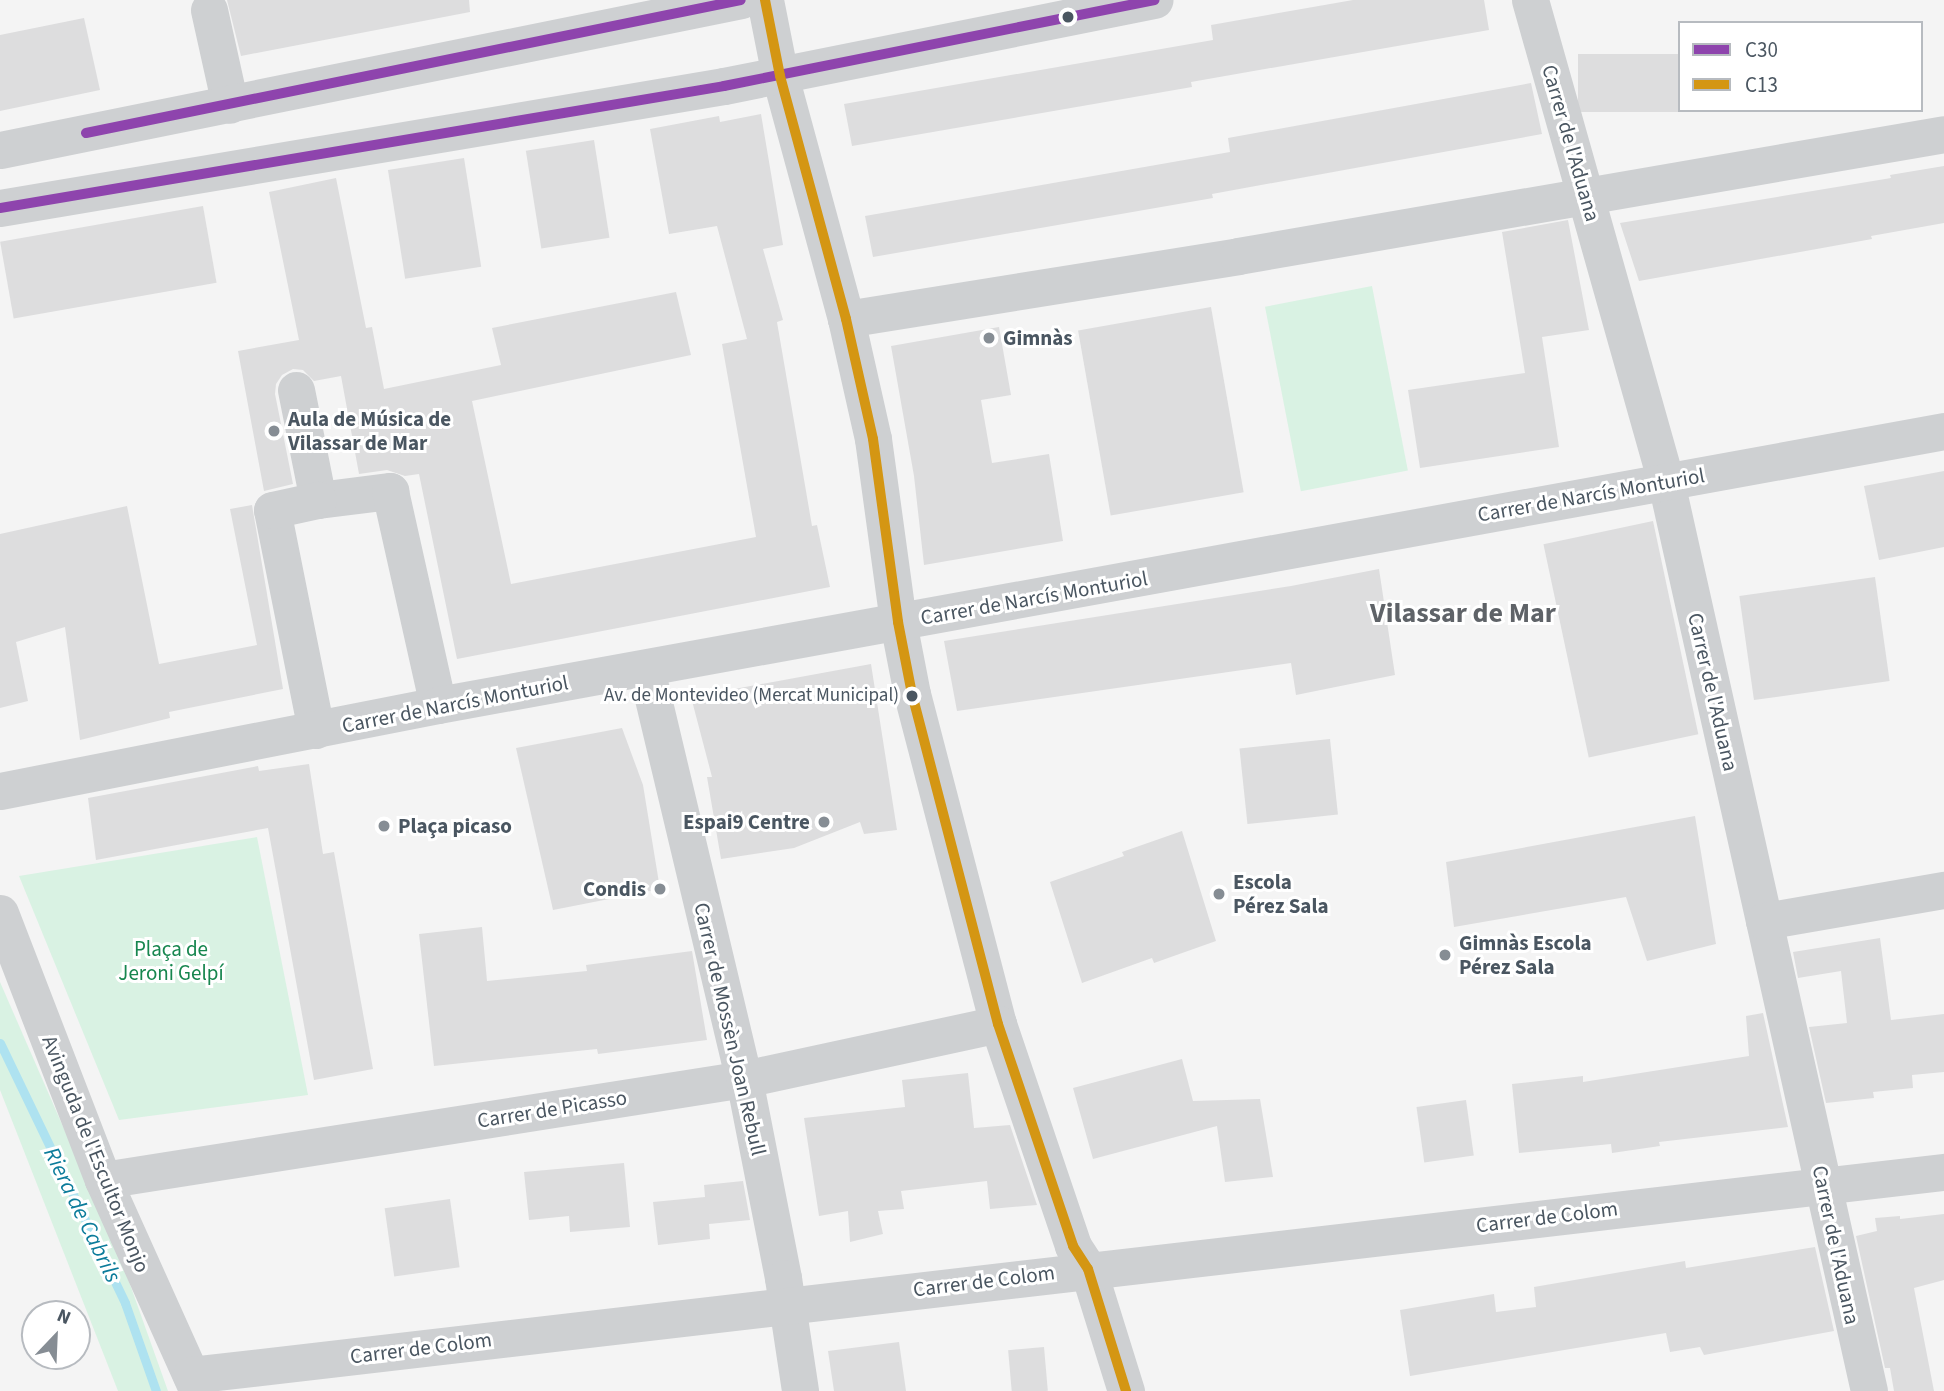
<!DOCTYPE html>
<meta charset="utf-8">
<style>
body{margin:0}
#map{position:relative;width:1944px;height:1391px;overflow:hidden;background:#f4f4f4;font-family:"Source Sans 3",sans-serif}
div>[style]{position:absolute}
.green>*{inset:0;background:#d9f2e3;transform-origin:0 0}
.stream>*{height:9px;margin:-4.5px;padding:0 4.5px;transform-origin:4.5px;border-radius:4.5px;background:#aee2f0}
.building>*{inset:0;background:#ddddde;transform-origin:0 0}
.minor>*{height:37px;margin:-18.5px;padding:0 18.5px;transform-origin:18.5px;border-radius:18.5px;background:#ced0d2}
.bus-1>*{height:10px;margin:-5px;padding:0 5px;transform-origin:5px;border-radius:5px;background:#8e44ad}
.bus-2>*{height:10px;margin:-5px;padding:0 5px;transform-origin:5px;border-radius:5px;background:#d49613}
.dots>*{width:19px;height:19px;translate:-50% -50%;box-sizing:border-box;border:4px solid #fff;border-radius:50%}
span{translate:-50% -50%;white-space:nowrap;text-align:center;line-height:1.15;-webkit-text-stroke:6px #fff;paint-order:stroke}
.bus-label{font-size:19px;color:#4a5661}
.right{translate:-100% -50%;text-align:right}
.street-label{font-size:21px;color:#4a5661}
.poi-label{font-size:21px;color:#4a5661;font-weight:700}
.left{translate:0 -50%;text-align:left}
.park-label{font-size:21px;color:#17864f}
.water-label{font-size:23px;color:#0c7c9b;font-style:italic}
.district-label{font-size:28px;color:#5f6368;font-weight:700}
.legend{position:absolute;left:1678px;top:21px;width:245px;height:91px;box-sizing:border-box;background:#fff;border:2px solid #b7bbc0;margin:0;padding:9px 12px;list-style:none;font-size:21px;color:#4a5661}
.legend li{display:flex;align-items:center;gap:14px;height:35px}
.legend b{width:35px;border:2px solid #b7bbc0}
.north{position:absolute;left:21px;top:1300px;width:70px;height:70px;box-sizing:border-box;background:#fff;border:2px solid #b7bbc0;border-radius:50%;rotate:23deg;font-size:19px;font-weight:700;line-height:28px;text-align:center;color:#4a5661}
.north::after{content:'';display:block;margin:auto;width:24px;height:32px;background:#868d94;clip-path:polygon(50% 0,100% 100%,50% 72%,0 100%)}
</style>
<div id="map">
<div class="green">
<i style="left:1372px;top:286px;width:188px;height:109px;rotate:79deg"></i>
<i style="clip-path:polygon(257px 837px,308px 1095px,119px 1120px,19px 876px)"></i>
<i style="clip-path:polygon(0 982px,122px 1262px,168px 1391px,118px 1391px,0 1090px)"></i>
</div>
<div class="stream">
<i style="left:0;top:1043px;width:288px;rotate:64.3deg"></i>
<i style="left:125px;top:1303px;width:93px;rotate:70.6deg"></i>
</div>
<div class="building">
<i style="clip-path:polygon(227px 0,469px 0,470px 12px,241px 56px)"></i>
<i style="clip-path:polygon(1353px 0,1484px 0,1489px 30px,1191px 82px,1192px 87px,852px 146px,844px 104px,1213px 40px,1211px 25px)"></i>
<i style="clip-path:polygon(84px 18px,100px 90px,0 111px,0 35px)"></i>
<i style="left:1680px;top:54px;width:58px;height:102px;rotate:90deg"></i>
<i style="clip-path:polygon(1531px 83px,1542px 134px,1212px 194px,1213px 198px,873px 257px,865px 216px,1230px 152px,1228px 138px)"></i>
<i style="clip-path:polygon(761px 114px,783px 245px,763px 249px,783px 320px,777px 322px,812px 526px,817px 525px,830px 587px,457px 659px,419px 474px,405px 476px,387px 470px,359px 474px,341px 376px,314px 381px,303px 370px,293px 369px,282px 375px,276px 384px,275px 394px,293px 484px,264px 491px,238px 351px,299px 340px,269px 192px,336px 178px,366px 328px,372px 327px,384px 389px,501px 365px,492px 328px,676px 292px,691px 355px,472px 401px,511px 584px,756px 537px,722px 344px,747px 339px,717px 226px,669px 234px,650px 129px,719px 116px,720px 122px)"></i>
<i style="left:594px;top:140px;width:99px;height:69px;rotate:81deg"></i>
<i style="left:464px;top:158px;width:110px;height:77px;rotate:81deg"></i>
<i style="clip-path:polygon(1944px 166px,1944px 223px,1871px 236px,1872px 239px,1639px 281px,1620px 223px,1891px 178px,1890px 175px)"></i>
<i style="left:203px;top:206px;width:78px;height:206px;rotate:80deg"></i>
<i style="clip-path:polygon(1568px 220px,1589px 330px,1542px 337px,1559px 447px,1420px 468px,1408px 390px,1525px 373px,1502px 232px)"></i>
<i style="left:1211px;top:307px;width:188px;height:135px;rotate:80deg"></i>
<i style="clip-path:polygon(999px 327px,1011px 395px,981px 400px,992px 463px,1049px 454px,1063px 541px,924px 565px,914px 476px,891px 346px)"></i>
<i style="clip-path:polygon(1944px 471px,1944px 547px,1879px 560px,1864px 486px)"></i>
<i style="clip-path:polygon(252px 505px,283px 689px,169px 712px,170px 718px,80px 740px,65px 627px,16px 642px,28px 701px,0 708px,0 534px,127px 506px,159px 664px,257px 645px,230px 509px)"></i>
<i style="left:1653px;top:521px;width:218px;height:112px;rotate:78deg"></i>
<i style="clip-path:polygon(1379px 569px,1395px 675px,1296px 695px,1291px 663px,957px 711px,944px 641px,1291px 586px)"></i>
<i style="left:1875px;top:577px;width:105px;height:137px;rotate:82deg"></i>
<i style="clip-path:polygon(871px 664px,897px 830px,864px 834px,860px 822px,794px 848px,721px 859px,707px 777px,712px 777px,691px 697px)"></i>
<i style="clip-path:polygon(622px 728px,643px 785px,660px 889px,553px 910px,516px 748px)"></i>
<i style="left:1330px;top:739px;width:76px;height:91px;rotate:84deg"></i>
<i style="clip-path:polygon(309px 764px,323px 854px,334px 852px,373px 1069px,314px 1080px,268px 828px,96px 860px,88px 798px,258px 766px,259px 771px)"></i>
<i style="clip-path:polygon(1695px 816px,1716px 944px,1647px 961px,1626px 897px,1454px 927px,1446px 862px)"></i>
<i style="clip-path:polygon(1182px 831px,1216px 941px,1154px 963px,1152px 958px,1082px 983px,1050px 882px,1124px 856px,1122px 852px)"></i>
<i style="clip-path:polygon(482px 927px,487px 981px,587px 971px,586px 965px,692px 951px,707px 1040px,598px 1054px,597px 1049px,434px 1066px,419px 934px)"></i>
<i style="clip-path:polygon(1880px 938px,1891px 1020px,1944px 1014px,1944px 1072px,1912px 1075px,1913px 1088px,1873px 1092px,1874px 1098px,1826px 1103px,1809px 1027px,1847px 1023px,1841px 971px,1798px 978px,1793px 952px)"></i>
<i style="clip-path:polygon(1763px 1013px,1788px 1127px,1659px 1142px,1660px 1146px,1612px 1153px,1611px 1144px,1519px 1153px,1512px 1084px,1583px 1076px,1583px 1082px,1749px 1056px,1746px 1016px)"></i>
<i style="clip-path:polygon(1182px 1059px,1193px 1101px,1260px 1099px,1273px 1177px,1225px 1182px,1217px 1126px,1093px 1159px,1073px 1088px)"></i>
<i style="clip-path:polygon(968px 1073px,974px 1128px,1010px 1125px,1037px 1205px,990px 1209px,987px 1181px,901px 1191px,904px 1209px,878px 1211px,883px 1234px,850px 1242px,848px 1211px,819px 1216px,804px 1118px,905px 1107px,902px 1080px)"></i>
<i style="left:1466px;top:1100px;width:56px;height:50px;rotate:82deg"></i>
<i style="clip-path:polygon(624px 1163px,630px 1227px,570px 1232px,569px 1216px,529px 1220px,524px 1172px)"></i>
<i style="clip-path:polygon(743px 1181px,750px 1220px,709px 1224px,710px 1239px,658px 1245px,653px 1202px,705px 1197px,704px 1185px)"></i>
<i style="left:450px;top:1199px;width:69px;height:66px;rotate:82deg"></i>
<i style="clip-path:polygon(1944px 1214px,1944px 1280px,1914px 1288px,1934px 1391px,1894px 1391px,1890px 1368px,1885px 1368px,1856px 1236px,1877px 1231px,1875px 1218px,1900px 1216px,1900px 1219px)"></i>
<i style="clip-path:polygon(1815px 1247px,1834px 1331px,1704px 1355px,1700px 1347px,1670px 1352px,1666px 1333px,1410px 1376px,1400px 1310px,1494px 1294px,1496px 1312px,1536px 1307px,1534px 1287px,1685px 1261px,1686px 1268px)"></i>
<i style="clip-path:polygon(899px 1342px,906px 1391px,834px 1391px,828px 1351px)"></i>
<i style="left:1044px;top:1347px;width:44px;height:36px;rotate:85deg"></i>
</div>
<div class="minor">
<i style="left:765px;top:0;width:77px;rotate:78.8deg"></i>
<i style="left:780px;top:76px;width:252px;rotate:74.8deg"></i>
<i style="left:846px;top:319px;width:123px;rotate:77.3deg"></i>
<i style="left:873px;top:439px;width:185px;rotate:82.2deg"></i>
<i style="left:898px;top:622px;width:73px;rotate:79deg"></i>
<i style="left:912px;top:694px;width:341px;rotate:75.4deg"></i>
<i style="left:998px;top:1024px;width:234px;rotate:71.3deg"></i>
<i style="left:1073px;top:1246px;width:27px;rotate:57deg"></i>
<i style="left:1088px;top:1269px;width:128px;rotate:72.7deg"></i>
<i style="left:1530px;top:0;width:501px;rotate:74.24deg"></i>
<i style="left:1666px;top:482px;width:931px;rotate:77.41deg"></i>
<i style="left:209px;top:10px;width:97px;rotate:77.5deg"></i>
<i style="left:0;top:150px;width:756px;rotate:-11.44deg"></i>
<i style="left:0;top:208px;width:734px;rotate:-9.56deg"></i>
<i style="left:724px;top:86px;width:439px;rotate:-11.3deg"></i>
<i style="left:846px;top:319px;width:397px;rotate:-9.1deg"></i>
<i style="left:1238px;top:256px;width:716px;rotate:-9.8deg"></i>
<i style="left:296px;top:390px;width:112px;rotate:78.7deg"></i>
<i style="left:318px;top:500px;width:73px;rotate:-7.1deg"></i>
<i style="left:390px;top:491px;width:219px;rotate:77.4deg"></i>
<i style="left:646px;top:669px;width:422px;rotate:76.6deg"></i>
<i style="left:744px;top:1079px;width:203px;rotate:78.9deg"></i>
<i style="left:783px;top:1278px;width:114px;rotate:81.4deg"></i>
<i style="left:316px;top:730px;width:224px;rotate:-101.3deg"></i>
<i style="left:272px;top:510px;width:47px;rotate:-12.3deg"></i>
<i style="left:0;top:791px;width:446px;rotate:-11.1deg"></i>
<i style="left:438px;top:705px;width:1531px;rotate:-10.31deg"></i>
<i style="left:0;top:913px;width:286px;rotate:68.9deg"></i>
<i style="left:103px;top:1180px;width:231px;rotate:65.8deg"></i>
<i style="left:1764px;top:921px;width:183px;rotate:-9.8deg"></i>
<i style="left:103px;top:1180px;width:649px;rotate:-8.95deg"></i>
<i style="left:744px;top:1079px;width:260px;rotate:-12.2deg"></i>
<i style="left:191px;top:1375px;width:1765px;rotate:-6.61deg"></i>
</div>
<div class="bus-1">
<i style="left:86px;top:133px;width:668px;rotate:-11.48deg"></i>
<i style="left:0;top:208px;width:734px;rotate:-9.56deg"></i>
<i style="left:724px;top:86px;width:439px;rotate:-11.3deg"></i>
</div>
<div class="bus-2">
<i style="left:765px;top:0;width:77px;rotate:78.8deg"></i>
<i style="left:780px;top:76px;width:252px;rotate:74.8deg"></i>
<i style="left:846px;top:319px;width:123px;rotate:77.3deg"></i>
<i style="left:873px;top:439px;width:185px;rotate:82.2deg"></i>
<i style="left:898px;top:622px;width:73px;rotate:79deg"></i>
<i style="left:912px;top:694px;width:341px;rotate:75.4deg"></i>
<i style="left:998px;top:1024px;width:234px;rotate:71.3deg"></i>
<i style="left:1073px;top:1246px;width:27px;rotate:57deg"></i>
<i style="left:1088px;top:1269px;width:128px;rotate:72.7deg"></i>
</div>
<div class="dots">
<i style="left:1068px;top:17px;background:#4a5661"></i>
<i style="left:989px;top:338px;background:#868d94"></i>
<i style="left:274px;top:431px;background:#868d94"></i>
<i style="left:912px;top:696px;background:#4a5661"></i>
<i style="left:824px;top:822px;background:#868d94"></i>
<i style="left:384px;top:826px;background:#868d94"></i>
<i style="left:660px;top:889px;background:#868d94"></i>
<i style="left:1219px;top:894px;background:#868d94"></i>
<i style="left:1445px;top:955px;background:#868d94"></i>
</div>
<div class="bus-label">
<span class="right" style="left:899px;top:696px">Av. de Montevideo (Mercat Municipal)</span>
</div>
<div class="street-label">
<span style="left:1571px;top:143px;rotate:74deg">Carrer de l'Aduana</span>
<span style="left:1591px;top:495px;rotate:-10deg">Carrer de Narcís Monturiol</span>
<span style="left:1034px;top:598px;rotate:-10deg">Carrer de Narcís Monturiol</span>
<span style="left:1713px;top:692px;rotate:77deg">Carrer de l'Aduana</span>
<span style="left:455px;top:704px;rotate:-11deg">Carrer de Narcís Monturiol</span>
<span style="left:730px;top:1029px;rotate:77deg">Carrer de Mossèn Joan Rebull</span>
<span style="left:552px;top:1109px;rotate:-9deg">Carrer de Picasso</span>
<span style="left:96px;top:1154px;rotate:68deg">Avinguda de l'Escultor Monjo</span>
<span style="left:1547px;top:1217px;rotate:-7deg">Carrer de Colom</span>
<span style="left:1836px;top:1245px;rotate:78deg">Carrer de l'Aduana</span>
<span style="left:984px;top:1281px;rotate:-7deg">Carrer de Colom</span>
<span style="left:421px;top:1348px;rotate:-7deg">Carrer de Colom</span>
</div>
<div class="poi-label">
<span class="left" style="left:1003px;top:338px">Gimnàs</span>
<span class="left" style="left:288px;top:431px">Aula de Música de<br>Vilassar de Mar</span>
<span class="right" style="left:810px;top:822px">Espai9 Centre</span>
<span class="left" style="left:398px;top:826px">Plaça picaso</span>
<span class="left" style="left:1233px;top:894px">Escola<br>Pérez Sala</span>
<span class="right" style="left:646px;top:889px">Condis</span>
<span class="left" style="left:1459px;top:955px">Gimnàs Escola<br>Pérez Sala</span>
</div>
<div class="park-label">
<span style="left:171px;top:961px">Plaça de<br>Jeroni Gelpí</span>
</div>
<div class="water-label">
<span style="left:82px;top:1215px;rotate:64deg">Riera de Cabrils</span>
</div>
<div class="district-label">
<span style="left:1463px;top:613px">Vilassar de Mar</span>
</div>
<ul class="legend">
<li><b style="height:9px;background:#8e44ad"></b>C30</li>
<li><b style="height:9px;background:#d49613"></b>C13</li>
</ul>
<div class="north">N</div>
</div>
